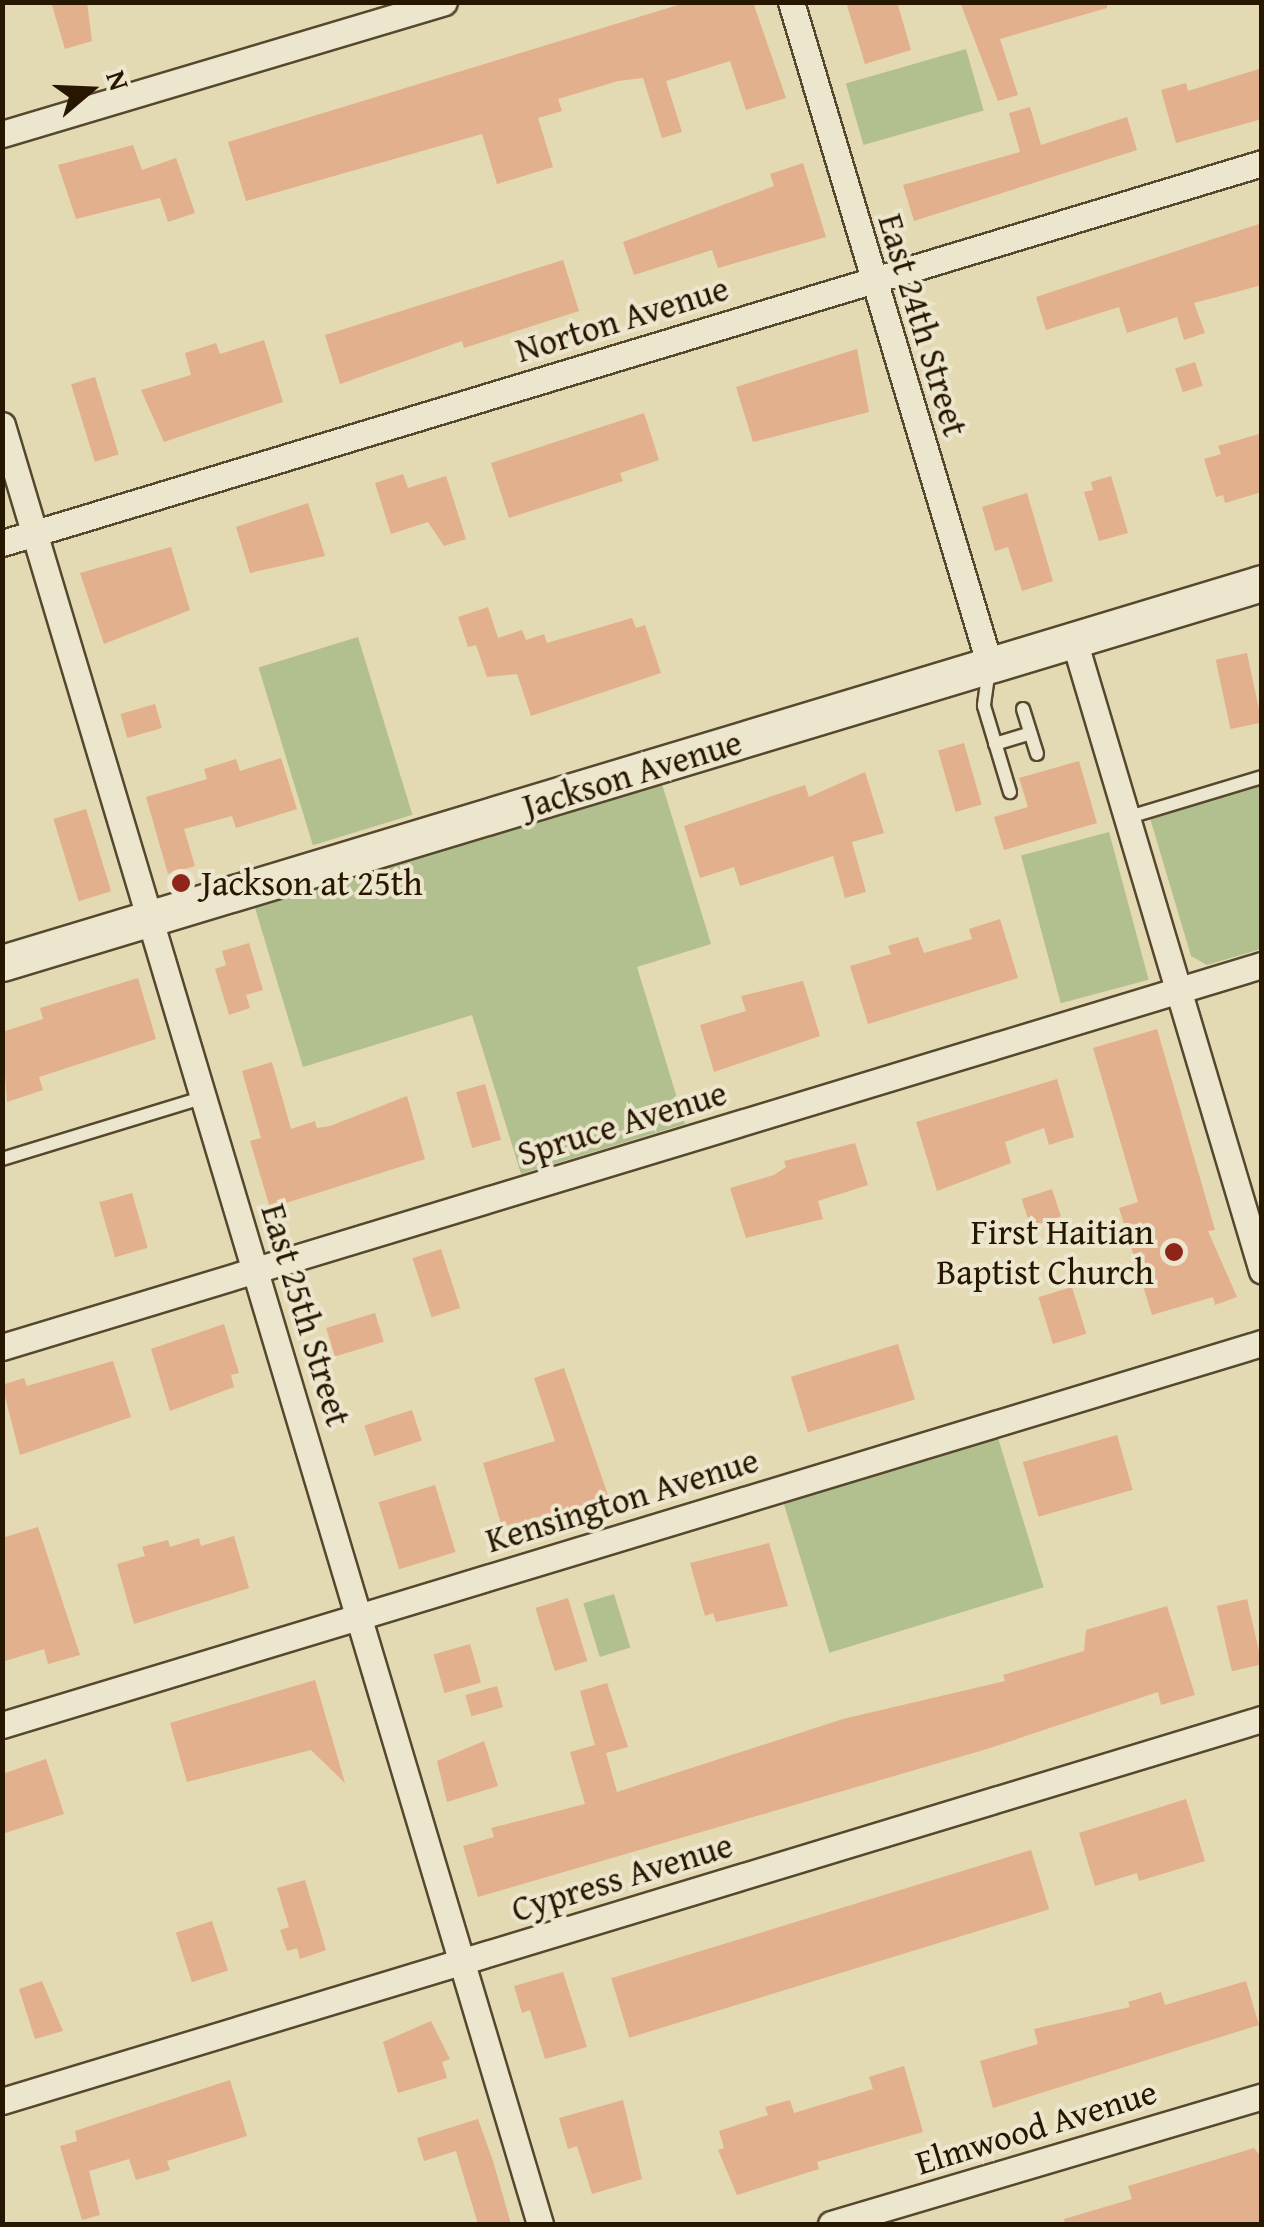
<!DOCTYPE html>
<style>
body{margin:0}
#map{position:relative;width:1264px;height:2227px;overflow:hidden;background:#e3d9b3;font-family:"Gentium Book Plus",serif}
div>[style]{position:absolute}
.green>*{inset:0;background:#b2bf8e;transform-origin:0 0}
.building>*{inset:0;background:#e2b08c;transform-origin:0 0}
.roads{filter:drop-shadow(2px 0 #56482e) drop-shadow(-2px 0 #56482e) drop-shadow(0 2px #56482e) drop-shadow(0 -2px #56482e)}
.lane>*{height:12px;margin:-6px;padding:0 6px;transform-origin:6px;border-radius:6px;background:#ede6ce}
.street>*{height:25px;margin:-12.5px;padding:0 12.5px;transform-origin:12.5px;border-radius:12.5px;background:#ede6ce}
.secondary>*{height:35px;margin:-17.5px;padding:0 17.5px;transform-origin:17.5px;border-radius:17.5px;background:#ede6ce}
.dots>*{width:28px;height:28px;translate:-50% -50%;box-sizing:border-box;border:5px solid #ede6ce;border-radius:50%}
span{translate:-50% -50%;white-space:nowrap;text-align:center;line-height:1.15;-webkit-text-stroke:8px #ede6ce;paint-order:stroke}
.street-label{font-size:35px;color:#271701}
.poi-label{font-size:35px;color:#271701}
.left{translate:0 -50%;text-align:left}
.right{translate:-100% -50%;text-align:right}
.frame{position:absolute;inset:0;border:5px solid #271701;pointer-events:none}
.north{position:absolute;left:40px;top:40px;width:100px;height:100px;-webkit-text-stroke:8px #ede6ce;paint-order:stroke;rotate:71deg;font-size:28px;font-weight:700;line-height:40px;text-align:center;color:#271701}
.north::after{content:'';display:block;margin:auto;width:35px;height:45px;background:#271701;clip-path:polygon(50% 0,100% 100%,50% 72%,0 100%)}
</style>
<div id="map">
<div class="green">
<i style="left:966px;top:49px;width:64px;height:125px;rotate:74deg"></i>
<i style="left:358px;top:637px;width:186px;height:104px;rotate:73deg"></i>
<i style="clip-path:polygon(662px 784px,711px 944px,637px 967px,685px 1124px,521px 1174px,472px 1015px,303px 1067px,255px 908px)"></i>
<i style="clip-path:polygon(1261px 785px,1261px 949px,1207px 965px,1191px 956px,1150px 818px)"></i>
<i style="left:1109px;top:832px;width:153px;height:91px;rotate:75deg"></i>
<i style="left:998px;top:1438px;width:156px;height:224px;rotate:73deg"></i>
<i style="left:614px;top:1594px;width:56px;height:32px;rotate:73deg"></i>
</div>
<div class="building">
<i style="clip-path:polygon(51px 2px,87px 2px,92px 41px,65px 49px)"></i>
<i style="clip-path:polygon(688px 2px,753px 2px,786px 98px,746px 110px,730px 61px,666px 81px,682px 132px,662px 138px,643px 78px,618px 81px,558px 99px,562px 111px,538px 118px,553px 167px,497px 184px,482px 134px,246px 201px,228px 142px)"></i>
<i style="clip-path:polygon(846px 2px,897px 2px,911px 50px,865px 64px)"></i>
<i style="clip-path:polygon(960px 2px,1107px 2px,1107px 8px,1000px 39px,1018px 95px,998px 101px)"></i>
<i style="clip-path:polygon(1262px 68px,1262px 119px,1176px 143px,1161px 90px,1186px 83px,1188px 91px)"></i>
<i style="clip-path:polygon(1030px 107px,1041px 145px,1127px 117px,1137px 150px,914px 221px,903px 185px,1020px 152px,1009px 113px)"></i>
<i style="clip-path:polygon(133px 145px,142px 170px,176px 158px,195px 213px,168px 222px,160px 198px,76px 219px,58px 165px)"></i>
<i style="clip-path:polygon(803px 163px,826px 237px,718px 268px,712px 250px,634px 275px,623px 242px,774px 186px,770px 174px)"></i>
<i style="clip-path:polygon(1262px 223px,1262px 285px,1194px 303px,1205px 333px,1184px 340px,1177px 317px,1127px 333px,1119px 307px,1046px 330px,1036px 297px)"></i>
<i style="clip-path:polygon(563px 260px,579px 311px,464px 348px,462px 341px,340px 384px,325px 335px)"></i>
<i style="clip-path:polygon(264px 340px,283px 402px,164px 442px,141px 390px,191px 375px,185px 353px,216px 343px,220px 354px)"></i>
<i style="clip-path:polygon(857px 349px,869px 412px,753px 442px,736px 387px)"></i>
<i style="left:1195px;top:362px;width:25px;height:21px;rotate:72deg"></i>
<i style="left:95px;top:377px;width:81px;height:25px;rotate:73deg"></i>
<i style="clip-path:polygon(644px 413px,659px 460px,620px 473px,623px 481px,509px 518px,491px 463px)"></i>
<i style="clip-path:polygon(1262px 433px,1262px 492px,1225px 503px,1223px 495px,1216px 497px,1204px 459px,1221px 454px,1218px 446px)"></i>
<i style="clip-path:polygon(403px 474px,408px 488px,446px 476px,466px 539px,444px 546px,428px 522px,391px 534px,375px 483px)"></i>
<i style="clip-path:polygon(1111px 476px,1128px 533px,1099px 541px,1084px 492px,1093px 490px,1091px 482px)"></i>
<i style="clip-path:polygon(1027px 493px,1053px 581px,1022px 591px,1008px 547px,995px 551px,982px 507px)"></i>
<i style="clip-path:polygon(308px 503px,325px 556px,250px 573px,236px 527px)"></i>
<i style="clip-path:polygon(171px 547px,190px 610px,104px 644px,80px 573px)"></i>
<i style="clip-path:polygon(488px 607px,498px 638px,522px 630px,526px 640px,544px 634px,547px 643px,632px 618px,636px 628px,645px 625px,661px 673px,531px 716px,517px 674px,487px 677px,476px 645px,468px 647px,458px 617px)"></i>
<i style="left:1247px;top:653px;width:71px;height:32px;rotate:78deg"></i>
<i style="left:155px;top:704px;width:25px;height:36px;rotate:74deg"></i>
<i style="left:964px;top:743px;width:64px;height:27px;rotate:74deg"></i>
<i style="clip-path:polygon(281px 758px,297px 809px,236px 828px,232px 816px,184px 829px,195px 866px,168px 874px,146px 797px,207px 779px,204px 769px,236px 759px,240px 771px)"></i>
<i style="clip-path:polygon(1079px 761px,1097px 823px,1004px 850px,994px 817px,1028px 807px,1019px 778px)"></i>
<i style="clip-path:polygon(865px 772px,884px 833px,852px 842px,866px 892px,845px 898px,833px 856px,740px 886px,734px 867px,700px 878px,684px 826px,805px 785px,809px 797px)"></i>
<i style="left:86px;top:809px;width:86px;height:34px;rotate:73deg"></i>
<i style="clip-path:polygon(1000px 919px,1018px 978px,868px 1024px,850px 966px,891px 954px,888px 946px,918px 937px,924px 953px,972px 939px,969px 929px)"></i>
<i style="clip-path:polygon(249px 943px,263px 990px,246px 995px,250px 1008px,229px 1015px,215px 969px,226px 965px,222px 951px)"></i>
<i style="clip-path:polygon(138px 978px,156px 1039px,39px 1077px,43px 1090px,7px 1102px,2px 1032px,43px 1019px,40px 1008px)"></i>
<i style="clip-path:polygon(803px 981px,820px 1036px,714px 1072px,700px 1025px,746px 1011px,741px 996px)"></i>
<i style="clip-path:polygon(1157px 1029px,1215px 1230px,1208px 1231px,1237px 1297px,1215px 1305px,1213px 1297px,1152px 1315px,1119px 1208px,1138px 1202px,1093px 1048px)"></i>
<i style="clip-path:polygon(272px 1062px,291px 1129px,315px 1121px,317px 1128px,330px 1126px,407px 1096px,425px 1159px,270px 1208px,250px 1141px,261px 1138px,242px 1071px)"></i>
<i style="clip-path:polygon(1057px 1079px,1074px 1137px,1049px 1145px,1044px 1128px,1005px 1142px,1011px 1163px,937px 1191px,916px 1122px)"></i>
<i style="left:485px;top:1084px;width:58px;height:30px;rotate:74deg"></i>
<i style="clip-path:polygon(855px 1143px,868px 1185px,818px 1201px,823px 1219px,746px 1238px,730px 1188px,774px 1175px,786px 1167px,784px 1161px)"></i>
<i style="left:1052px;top:1189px;width:29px;height:32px;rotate:72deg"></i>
<i style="left:132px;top:1193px;width:57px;height:34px;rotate:74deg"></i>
<i style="left:441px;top:1249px;width:62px;height:30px;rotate:72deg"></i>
<i style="left:1072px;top:1287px;width:49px;height:35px;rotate:73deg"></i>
<i style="left:375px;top:1313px;width:30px;height:51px;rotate:73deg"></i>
<i style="clip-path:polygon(224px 1324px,239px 1373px,231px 1375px,234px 1387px,170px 1411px,151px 1349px)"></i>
<i style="left:898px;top:1344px;width:58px;height:112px;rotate:73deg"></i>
<i style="clip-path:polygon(113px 1361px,131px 1417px,20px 1455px,2px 1385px,24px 1378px,27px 1386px)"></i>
<i style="clip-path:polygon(564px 1368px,609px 1498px,502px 1527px,483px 1463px,555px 1441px,534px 1378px)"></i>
<i style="left:412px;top:1410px;width:32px;height:50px;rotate:72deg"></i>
<i style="left:1117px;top:1435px;width:57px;height:98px;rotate:74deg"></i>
<i style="left:435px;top:1485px;width:70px;height:59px;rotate:73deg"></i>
<i style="clip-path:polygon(38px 1527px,80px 1655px,48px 1664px,44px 1649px,2px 1662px,2px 1538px)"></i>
<i style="clip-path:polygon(234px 1536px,249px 1588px,134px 1624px,117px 1564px,145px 1556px,142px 1547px,168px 1540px,170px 1547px,199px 1538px,201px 1546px)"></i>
<i style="clip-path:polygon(769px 1543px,788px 1606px,716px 1622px,713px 1613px,705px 1616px,690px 1563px)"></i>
<i style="left:568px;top:1598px;width:66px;height:34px;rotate:73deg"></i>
<i style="left:1247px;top:1599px;width:67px;height:31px;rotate:77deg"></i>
<i style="clip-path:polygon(1167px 1606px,1195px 1695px,1161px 1705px,1158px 1692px,987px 1749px,478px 1897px,463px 1846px,494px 1837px,491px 1828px,585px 1804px,570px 1752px,595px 1745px,580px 1691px,607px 1683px,628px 1747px,606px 1753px,617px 1792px,843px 1719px,1005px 1681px,1003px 1675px,1084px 1651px,1086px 1630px)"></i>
<i style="left:470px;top:1644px;width:40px;height:38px;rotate:74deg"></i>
<i style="clip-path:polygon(315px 1680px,345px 1783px,311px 1750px,187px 1782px,170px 1723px)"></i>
<i style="left:497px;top:1686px;width:22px;height:33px;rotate:74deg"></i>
<i style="clip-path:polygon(484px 1741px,498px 1786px,447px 1802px,437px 1761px)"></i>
<i style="clip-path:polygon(46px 1759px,64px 1814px,2px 1834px,2px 1774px)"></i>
<i style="clip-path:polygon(1186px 1799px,1205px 1861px,1139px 1881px,1137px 1873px,1095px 1886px,1079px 1833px)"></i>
<i style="left:1031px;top:1850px;width:62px;height:439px;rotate:73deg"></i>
<i style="clip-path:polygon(305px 1880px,326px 1950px,300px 1959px,297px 1948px,287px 1951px,280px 1930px,289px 1927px,277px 1888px)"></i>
<i style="left:212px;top:1921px;width:52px;height:38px;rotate:72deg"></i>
<i style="clip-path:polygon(563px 1972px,587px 2047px,545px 2059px,530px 2010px,522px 2013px,514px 1986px)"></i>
<i style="clip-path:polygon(42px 1981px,63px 2031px,35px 2039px,19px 1989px)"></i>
<i style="clip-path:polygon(1246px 1981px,1259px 2025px,993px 2108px,980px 2061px,1038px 2044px,1034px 2029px,1130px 2007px,1128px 2002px,1161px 1992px,1165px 2005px)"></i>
<i style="clip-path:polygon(431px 2021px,450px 2059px,442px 2062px,447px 2078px,398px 2093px,383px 2042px)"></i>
<i style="clip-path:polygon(904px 2066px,923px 2132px,817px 2162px,819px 2169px,737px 2195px,718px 2150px,724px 2148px,719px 2131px,768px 2115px,765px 2107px,790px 2100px,794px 2113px,873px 2089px,869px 2077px)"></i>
<i style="clip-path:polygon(230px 2080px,247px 2136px,167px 2161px,170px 2170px,136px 2180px,129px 2159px,89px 2171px,100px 2215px,82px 2220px,60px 2146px,77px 2141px,75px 2131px)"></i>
<i style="clip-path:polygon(623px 2100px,642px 2179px,592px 2194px,577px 2146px,568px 2149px,559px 2118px)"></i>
<i style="clip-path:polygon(478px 2119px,493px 2161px,511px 2224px,478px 2224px,456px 2151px,424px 2161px,417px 2138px)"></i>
<i style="clip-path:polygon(1254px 2148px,1262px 2158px,1262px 2224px,1065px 2224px,1064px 2219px,1132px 2199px,1128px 2186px)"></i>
</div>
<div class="roads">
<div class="lane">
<i style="left:989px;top:669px;width:37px;rotate:98deg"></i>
<i style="left:984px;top:706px;width:90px;rotate:73.2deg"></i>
<i style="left:1023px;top:709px;width:47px;rotate:72.7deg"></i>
<i style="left:995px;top:744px;width:37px;rotate:-17deg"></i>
<i style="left:1126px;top:818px;width:142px;rotate:-16.8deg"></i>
<i style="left:2px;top:1159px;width:212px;rotate:-17deg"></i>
</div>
<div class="street">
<i style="left:791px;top:2px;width:693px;rotate:73.32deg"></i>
<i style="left:2px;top:134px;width:461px;rotate:-16.6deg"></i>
<i style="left:2px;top:425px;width:1878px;rotate:73.35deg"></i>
<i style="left:2px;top:543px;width:1316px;rotate:-16.78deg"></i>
<i style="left:1074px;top:640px;width:658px;rotate:73.41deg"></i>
<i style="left:2px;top:1347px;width:1317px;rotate:-16.87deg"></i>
<i style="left:2px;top:1725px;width:1317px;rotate:-16.87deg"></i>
<i style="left:2px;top:2101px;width:1317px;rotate:-16.87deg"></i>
<i style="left:831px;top:2224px;width:450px;rotate:-16.5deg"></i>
</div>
<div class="secondary">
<i style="left:2px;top:963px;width:1316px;rotate:-16.78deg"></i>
</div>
</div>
<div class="dots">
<i style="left:181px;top:883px;background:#8f2418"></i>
<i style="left:1174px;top:1252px;background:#8f2418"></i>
</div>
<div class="street-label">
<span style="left:622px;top:319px;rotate:-17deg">Norton Avenue</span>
<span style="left:923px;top:325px;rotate:73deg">East 24th Street</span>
<span style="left:632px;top:774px;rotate:-17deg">Jackson Avenue</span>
<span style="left:622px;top:1123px;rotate:-17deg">Spruce Avenue</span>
<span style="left:306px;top:1315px;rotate:73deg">East 25th Street</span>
<span style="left:622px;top:1500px;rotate:-17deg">Kensington Avenue</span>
<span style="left:622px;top:1877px;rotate:-17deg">Cypress Avenue</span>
<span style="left:1036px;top:2127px;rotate:-17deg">Elmwood Avenue</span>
</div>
<div class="poi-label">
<span class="left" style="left:201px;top:883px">Jackson at 25th</span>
<span class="right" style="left:1154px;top:1252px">First Haitian<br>Baptist Church</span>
</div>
<div class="frame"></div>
<div class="north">N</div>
</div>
